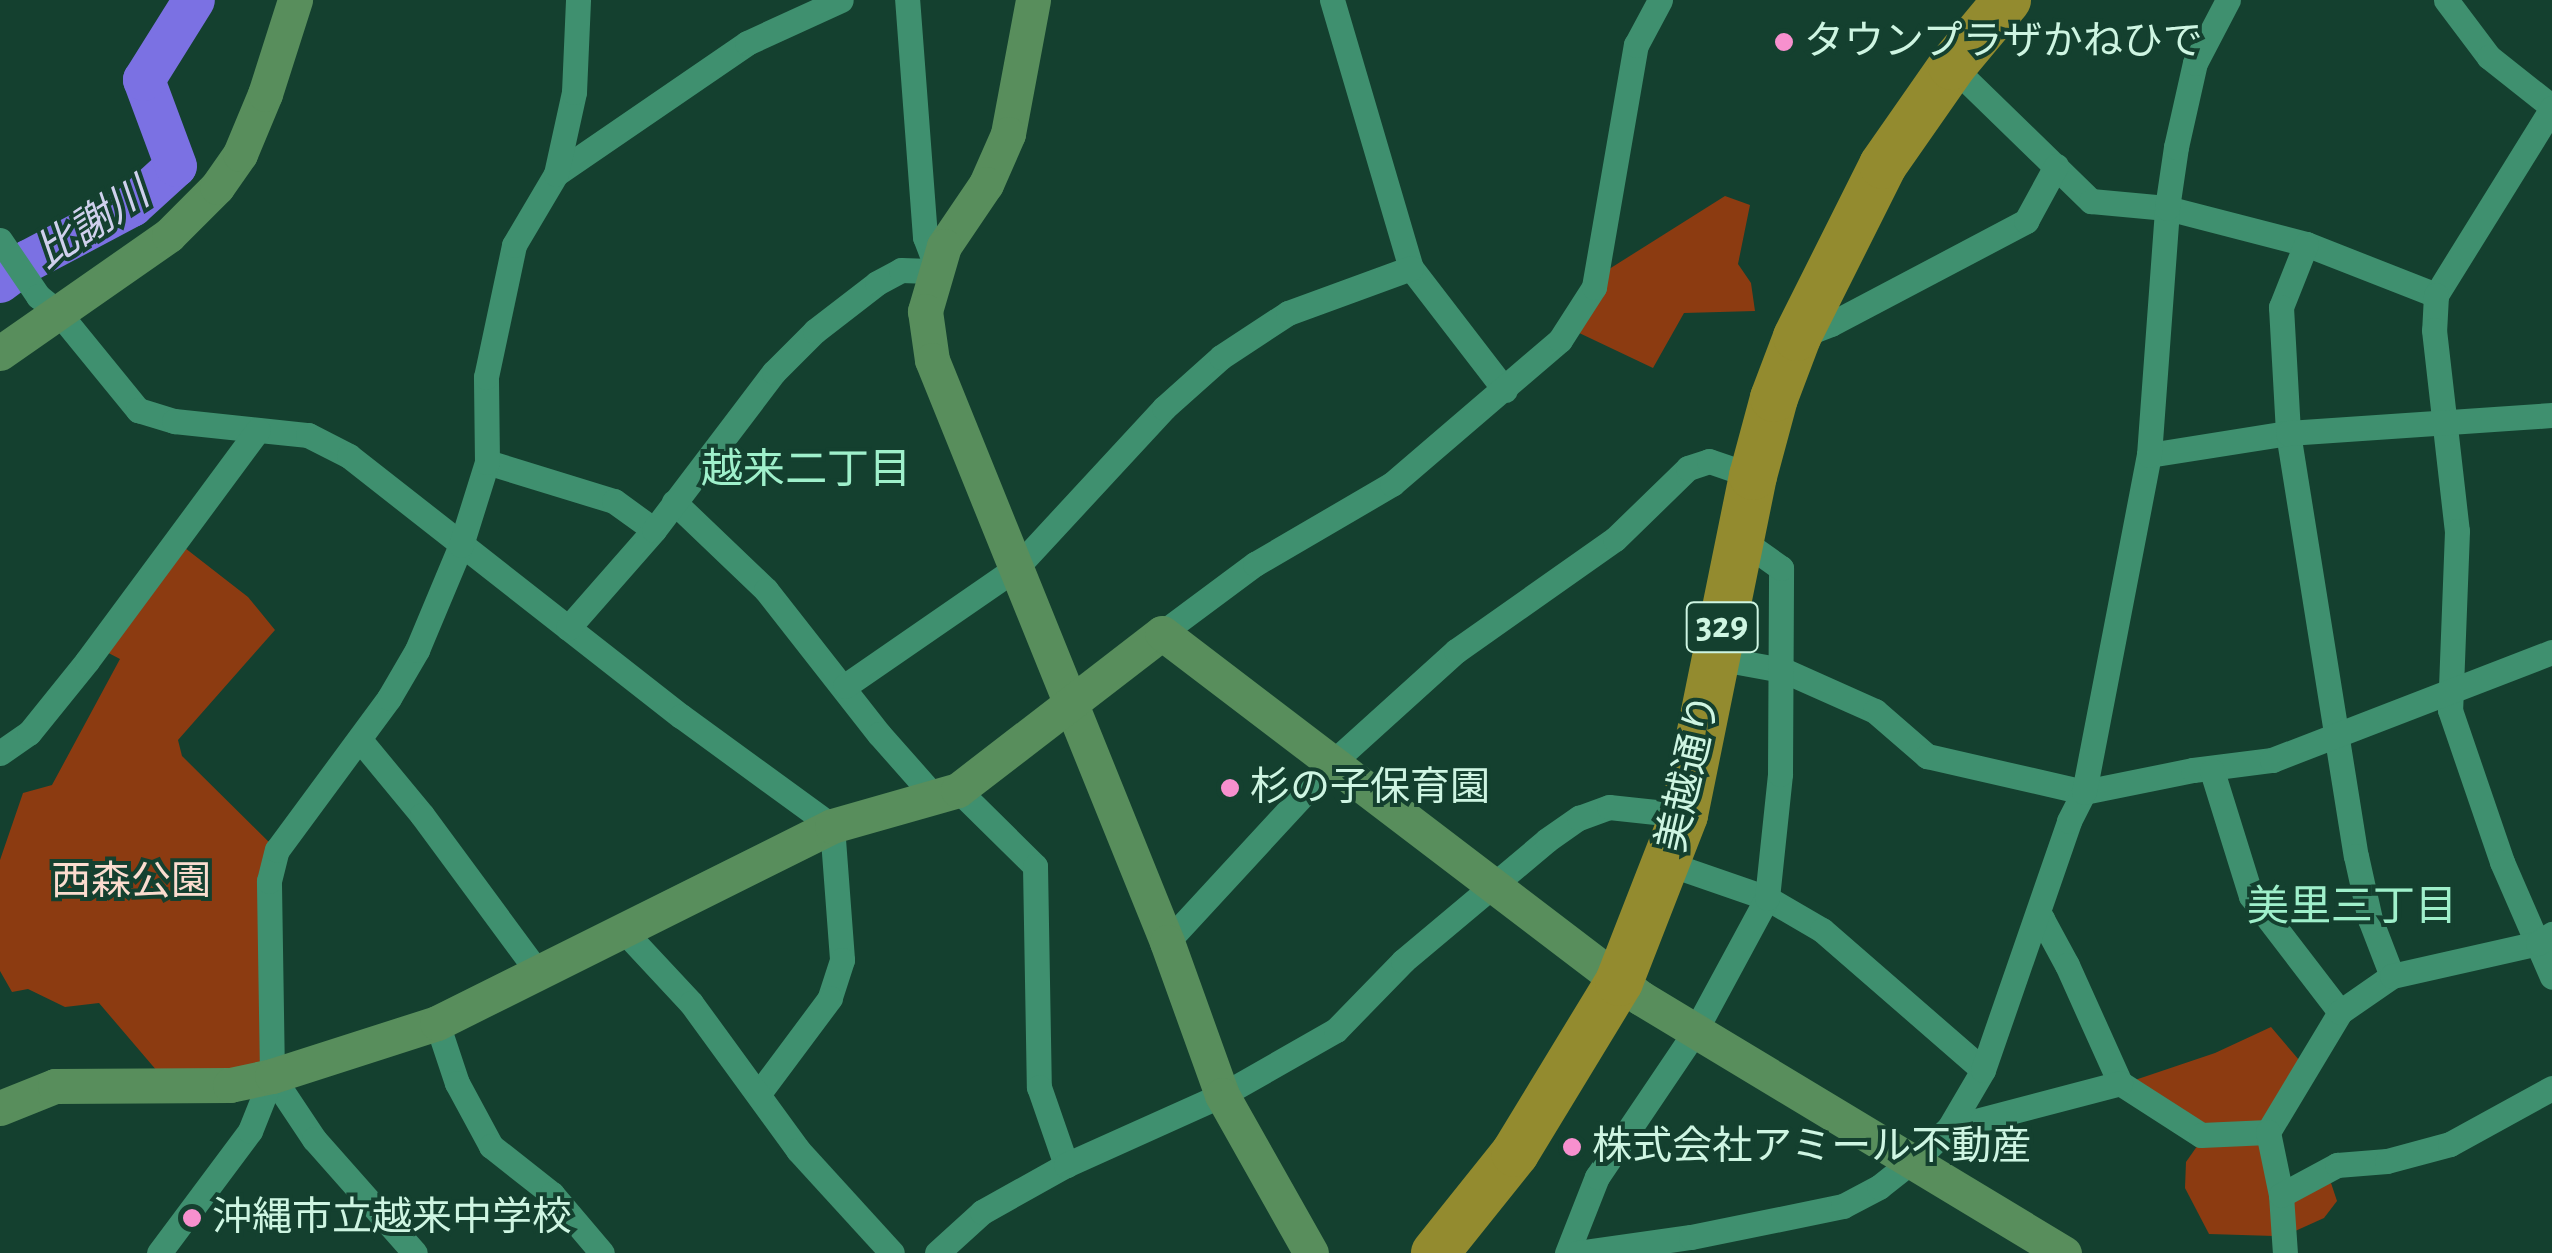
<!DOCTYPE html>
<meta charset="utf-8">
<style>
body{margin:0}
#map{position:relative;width:2552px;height:1253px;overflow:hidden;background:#14402f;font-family:"Alegreya Sans","Noto Sans JP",sans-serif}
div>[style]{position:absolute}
.green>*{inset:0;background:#8c3b11}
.river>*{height:42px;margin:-21px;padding:0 21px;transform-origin:21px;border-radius:21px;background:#7b71e3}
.street>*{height:25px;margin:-12.5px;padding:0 12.5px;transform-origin:12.5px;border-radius:12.5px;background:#3f906f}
.secondary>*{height:35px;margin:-17.5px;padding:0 17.5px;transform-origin:17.5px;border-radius:17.5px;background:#588e5c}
.highway>*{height:48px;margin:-24px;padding:0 24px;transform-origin:24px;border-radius:24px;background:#938b2f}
.dots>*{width:28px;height:28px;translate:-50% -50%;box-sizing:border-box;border:5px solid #14402f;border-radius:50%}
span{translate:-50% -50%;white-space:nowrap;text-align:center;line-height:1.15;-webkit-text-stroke:8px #14402f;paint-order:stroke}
.shield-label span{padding:2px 8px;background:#14402f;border:2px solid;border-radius:8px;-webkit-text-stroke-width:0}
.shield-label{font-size:38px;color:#cef5e2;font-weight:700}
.poi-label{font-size:40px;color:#cef5e2}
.left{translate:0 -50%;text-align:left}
.street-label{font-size:40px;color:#cef5e2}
.park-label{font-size:40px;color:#fbdccf}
.water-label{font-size:42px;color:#cfd0ed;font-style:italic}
.neighbourhood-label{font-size:42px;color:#9ff0cb}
</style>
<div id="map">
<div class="green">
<i style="clip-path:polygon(1725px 196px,1750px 205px,1738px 264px,1751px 283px,1755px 311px,1684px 313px,1653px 368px,1575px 331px,1606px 271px)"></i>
<i style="clip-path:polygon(176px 541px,248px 597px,275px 630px,178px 740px,182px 756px,277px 850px,272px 1076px,169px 1085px,99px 1003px,65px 1007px,28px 989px,12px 992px,0 971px,0 860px,23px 793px,52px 785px,120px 659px,97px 647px)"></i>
<i style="clip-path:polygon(2271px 1027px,2311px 1074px,2265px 1125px,2203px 1127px,2132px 1081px,2215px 1053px)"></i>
<i style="clip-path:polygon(2258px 1141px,2272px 1193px,2274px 1236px,2209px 1234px,2185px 1188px,2186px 1162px,2200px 1142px)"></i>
<i style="clip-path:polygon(2330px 1180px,2337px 1201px,2324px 1218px,2293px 1232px,2290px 1198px)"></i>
</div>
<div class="river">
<i style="left:0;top:282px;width:35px;rotate:-37deg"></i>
<i style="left:28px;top:261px;width:118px;rotate:-27.9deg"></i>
<i style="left:132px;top:206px;width:59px;rotate:-42.3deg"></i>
<i style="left:176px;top:166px;width:92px;rotate:-110.4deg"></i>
<i style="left:144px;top:80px;width:94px;rotate:-58deg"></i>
</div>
<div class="street">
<i style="left:1332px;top:0;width:279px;rotate:73.6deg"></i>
<i style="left:1411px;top:268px;width:154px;rotate:52.4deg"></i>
<i style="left:2446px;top:0;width:71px;rotate:53deg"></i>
<i style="left:2489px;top:57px;width:80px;rotate:38.4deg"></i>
<i style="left:1952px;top:66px;width:194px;rotate:44.2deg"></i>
<i style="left:2091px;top:201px;width:76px;rotate:5.3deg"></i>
<i style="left:2167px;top:208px;width:144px;rotate:14.5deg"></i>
<i style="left:2306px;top:244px;width:140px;rotate:21.4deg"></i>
<i style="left:2552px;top:108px;width:220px;rotate:121.8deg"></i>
<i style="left:2436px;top:295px;width:35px;rotate:93deg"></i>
<i style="left:2434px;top:330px;width:202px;rotate:83.5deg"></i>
<i style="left:2457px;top:531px;width:179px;rotate:92.2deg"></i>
<i style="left:2450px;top:710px;width:161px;rotate:71.1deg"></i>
<i style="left:2502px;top:862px;width:125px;rotate:66.5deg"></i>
<i style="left:556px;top:174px;width:232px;rotate:-34.4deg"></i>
<i style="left:747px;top:43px;width:103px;rotate:-24.6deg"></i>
<i style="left:0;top:240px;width:68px;rotate:55.8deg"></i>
<i style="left:38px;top:296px;width:26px;rotate:39deg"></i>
<i style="left:58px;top:312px;width:127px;rotate:50.8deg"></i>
<i style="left:138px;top:410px;width:38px;rotate:17deg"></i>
<i style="left:174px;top:421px;width:135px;rotate:6deg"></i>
<i style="left:308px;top:435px;width:46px;rotate:27.1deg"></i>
<i style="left:349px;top:456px;width:422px;rotate:38.1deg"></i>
<i style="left:681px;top:716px;width:187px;rotate:36.1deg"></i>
<i style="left:832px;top:826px;width:134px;rotate:85.7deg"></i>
<i style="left:842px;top:960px;width:40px;rotate:108deg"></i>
<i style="left:830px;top:998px;width:117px;rotate:126.7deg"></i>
<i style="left:2306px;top:244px;width:68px;rotate:111.6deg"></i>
<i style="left:2281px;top:307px;width:126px;rotate:86.8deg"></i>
<i style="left:2288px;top:433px;width:428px;rotate:80.9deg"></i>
<i style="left:2356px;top:856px;width:65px;rotate:77.5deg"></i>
<i style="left:2370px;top:919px;width:61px;rotate:68.9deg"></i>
<i style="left:1797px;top:337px;width:36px;rotate:-21deg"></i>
<i style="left:1831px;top:324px;width:221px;rotate:-27.8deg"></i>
<i style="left:2026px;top:221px;width:63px;rotate:-61.4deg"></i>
<i style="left:2149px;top:455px;width:141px;rotate:-9deg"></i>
<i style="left:2288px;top:433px;width:265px;rotate:-3.9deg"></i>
<i style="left:487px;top:462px;width:133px;rotate:17.1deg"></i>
<i style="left:614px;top:501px;width:49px;rotate:35.9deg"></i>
<i style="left:674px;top:502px;width:127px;rotate:43.7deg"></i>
<i style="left:766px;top:590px;width:183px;rotate:51.9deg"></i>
<i style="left:879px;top:734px;width:80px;rotate:48.5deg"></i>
<i style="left:568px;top:628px;width:130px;rotate:-48.7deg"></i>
<i style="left:654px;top:530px;width:198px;rotate:-52.8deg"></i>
<i style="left:774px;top:372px;width:58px;rotate:-45deg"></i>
<i style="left:815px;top:331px;width:78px;rotate:-37.7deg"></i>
<i style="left:877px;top:283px;width:27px;rotate:-28deg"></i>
<i style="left:901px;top:270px;width:37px;rotate:2deg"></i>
<i style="left:938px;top:271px;width:36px;rotate:-111deg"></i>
<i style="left:925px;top:237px;width:238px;rotate:-94.3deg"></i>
<i style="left:1162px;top:633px;width:116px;rotate:-36.6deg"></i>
<i style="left:1255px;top:564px;width:159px;rotate:-30.3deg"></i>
<i style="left:1392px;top:484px;width:221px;rotate:-40.6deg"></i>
<i style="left:1560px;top:340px;width:63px;rotate:-57.3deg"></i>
<i style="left:1594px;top:287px;width:246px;rotate:-80.2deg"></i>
<i style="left:1636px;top:45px;width:51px;rotate:-61.9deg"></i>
<i style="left:1716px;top:658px;width:68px;rotate:10.2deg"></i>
<i style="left:1783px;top:670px;width:101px;rotate:24deg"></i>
<i style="left:1875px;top:711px;width:69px;rotate:40.9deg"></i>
<i style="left:1927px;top:756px;width:161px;rotate:12.9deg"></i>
<i style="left:2084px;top:792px;width:111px;rotate:-11.4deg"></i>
<i style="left:2193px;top:770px;width:80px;rotate:-7.2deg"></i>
<i style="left:2272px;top:760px;width:300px;rotate:-21.1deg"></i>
<i style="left:845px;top:686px;width:208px;rotate:-34.6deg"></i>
<i style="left:1016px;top:568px;width:218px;rotate:-47.2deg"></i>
<i style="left:1164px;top:408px;width:76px;rotate:-41.8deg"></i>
<i style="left:1221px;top:357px;width:80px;rotate:-33.3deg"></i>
<i style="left:1288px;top:313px;width:131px;rotate:-20.1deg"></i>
<i style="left:360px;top:740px;width:97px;rotate:50.4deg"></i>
<i style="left:422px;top:815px;width:194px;rotate:53.6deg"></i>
<i style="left:0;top:753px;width:35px;rotate:-35deg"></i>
<i style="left:29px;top:733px;width:92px;rotate:-51.1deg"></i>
<i style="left:87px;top:661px;width:287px;rotate:-53.5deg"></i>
<i style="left:2212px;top:771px;width:131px;rotate:72.7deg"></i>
<i style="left:2251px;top:896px;width:146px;rotate:52.5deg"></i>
<i style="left:958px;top:790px;width:108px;rotate:44.6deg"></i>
<i style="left:1035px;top:866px;width:221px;rotate:89deg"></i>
<i style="left:1039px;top:1087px;width:83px;rotate:70.9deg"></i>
<i style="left:1669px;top:864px;width:104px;rotate:19.1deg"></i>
<i style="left:1767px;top:898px;width:64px;rotate:30.2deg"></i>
<i style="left:1822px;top:930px;width:213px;rotate:41deg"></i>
<i style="left:2036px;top:922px;width:7px;rotate:-27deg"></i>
<i style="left:2042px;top:919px;width:52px;rotate:61.5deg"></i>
<i style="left:2067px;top:965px;width:129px;rotate:65.8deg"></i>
<i style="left:2120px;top:1083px;width:96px;rotate:32.7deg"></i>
<i style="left:2201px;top:1135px;width:67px;rotate:-2.6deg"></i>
<i style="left:2268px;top:1132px;width:140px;rotate:-59deg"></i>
<i style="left:2340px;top:1012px;width:63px;rotate:-34.7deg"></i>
<i style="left:2392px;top:976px;width:150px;rotate:-12.7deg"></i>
<i style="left:2538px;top:943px;width:17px;rotate:-33deg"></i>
<i style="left:622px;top:929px;width:101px;rotate:47deg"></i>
<i style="left:691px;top:1003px;width:182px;rotate:53.9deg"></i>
<i style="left:798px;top:1150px;width:139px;rotate:47.6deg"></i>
<i style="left:1167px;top:942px;width:243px;rotate:-47.3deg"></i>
<i style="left:1332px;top:763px;width:167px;rotate:-42.1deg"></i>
<i style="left:1456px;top:651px;width:194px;rotate:-35.2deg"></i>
<i style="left:1615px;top:539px;width:102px;rotate:-44.2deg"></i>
<i style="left:1688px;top:468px;width:22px;rotate:-18deg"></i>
<i style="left:1709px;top:461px;width:46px;rotate:18.8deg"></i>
<i style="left:437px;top:1023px;width:63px;rotate:71.6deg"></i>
<i style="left:457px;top:1083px;width:72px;rotate:61.6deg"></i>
<i style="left:491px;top:1146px;width:78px;rotate:38.2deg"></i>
<i style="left:552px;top:1194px;width:77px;rotate:49.7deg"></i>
<i style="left:272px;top:1076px;width:76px;rotate:56.3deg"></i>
<i style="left:314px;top:1139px;width:152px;rotate:48.5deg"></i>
<i style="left:1949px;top:1128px;width:177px;rotate:-14.7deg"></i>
<i style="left:2268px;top:1132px;width:64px;rotate:78.3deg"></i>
<i style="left:2281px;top:1195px;width:58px;rotate:86.1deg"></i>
<i style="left:2281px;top:1195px;width:64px;rotate:-28.2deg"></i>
<i style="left:2337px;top:1165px;width:50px;rotate:-4.6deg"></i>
<i style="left:2387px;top:1161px;width:65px;rotate:-15.1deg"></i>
<i style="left:2450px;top:1144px;width:116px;rotate:-28.8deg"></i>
<i style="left:159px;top:1253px;width:152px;rotate:-53.3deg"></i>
<i style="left:250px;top:1131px;width:59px;rotate:-68.2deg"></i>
<i style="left:272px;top:1076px;width:195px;rotate:-90.9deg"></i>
<i style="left:269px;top:881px;width:32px;rotate:-76deg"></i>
<i style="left:277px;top:850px;width:189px;rotate:-53.6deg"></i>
<i style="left:389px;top:698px;width:56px;rotate:-59.7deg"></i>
<i style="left:417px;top:650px;width:114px;rotate:-67.3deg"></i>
<i style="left:461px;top:545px;width:87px;rotate:-72.6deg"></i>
<i style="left:487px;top:462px;width:85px;rotate:-90.7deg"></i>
<i style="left:486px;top:377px;width:135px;rotate:-78deg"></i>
<i style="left:514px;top:245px;width:82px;rotate:-59.4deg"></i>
<i style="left:556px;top:174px;width:84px;rotate:-77.6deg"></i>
<i style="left:574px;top:92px;width:92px;rotate:-87.5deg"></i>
<i style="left:937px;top:1253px;width:61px;rotate:-42.3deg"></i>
<i style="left:982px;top:1212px;width:96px;rotate:-29.2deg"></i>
<i style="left:1066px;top:1165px;width:171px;rotate:-24.2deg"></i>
<i style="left:1222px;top:1095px;width:131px;rotate:-29.7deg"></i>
<i style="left:1336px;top:1030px;width:96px;rotate:-45.8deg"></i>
<i style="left:1403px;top:961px;width:188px;rotate:-40deg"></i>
<i style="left:1547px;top:840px;width:39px;rotate:-35deg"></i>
<i style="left:1579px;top:818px;width:32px;rotate:-20deg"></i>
<i style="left:1609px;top:807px;width:75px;rotate:6.1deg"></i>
<i style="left:1567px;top:1253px;width:82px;rotate:-68.5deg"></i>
<i style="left:1597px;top:1177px;width:174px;rotate:-56deg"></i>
<i style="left:1694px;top:1033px;width:153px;rotate:-61.6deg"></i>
<i style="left:1767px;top:898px;width:125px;rotate:-84deg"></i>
<i style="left:1780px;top:774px;width:206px;rotate:-89.7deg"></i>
<i style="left:1781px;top:568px;width:52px;rotate:-144.5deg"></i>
<i style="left:1578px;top:1253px;width:114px;rotate:-8.1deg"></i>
<i style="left:1691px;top:1237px;width:155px;rotate:-11.5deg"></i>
<i style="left:1843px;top:1206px;width:41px;rotate:-27.8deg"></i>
<i style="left:1879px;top:1187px;width:61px;rotate:-38.4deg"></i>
<i style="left:1927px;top:1149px;width:30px;rotate:-44deg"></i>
<i style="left:1949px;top:1128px;width:67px;rotate:-59.6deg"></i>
<i style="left:1983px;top:1070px;width:263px;rotate:-70.9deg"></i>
<i style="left:2069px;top:821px;width:33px;rotate:-63deg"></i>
<i style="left:2084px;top:792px;width:343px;rotate:-79.1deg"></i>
<i style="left:2149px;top:455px;width:248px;rotate:-85.8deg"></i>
<i style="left:2167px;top:208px;width:62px;rotate:-81.6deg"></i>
<i style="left:2176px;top:147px;width:86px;rotate:-77.3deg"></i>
<i style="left:2195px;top:63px;width:71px;rotate:-62.4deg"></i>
</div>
<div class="secondary">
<i style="left:1033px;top:0;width:136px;rotate:100.6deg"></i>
<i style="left:1008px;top:134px;width:55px;rotate:113.7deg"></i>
<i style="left:986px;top:184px;width:75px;rotate:124.1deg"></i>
<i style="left:944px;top:246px;width:68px;rotate:106.3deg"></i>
<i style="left:925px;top:311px;width:49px;rotate:81.9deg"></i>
<i style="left:932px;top:360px;width:628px;rotate:68.01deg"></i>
<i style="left:1167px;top:942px;width:163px;rotate:70.2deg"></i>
<i style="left:1222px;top:1095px;width:181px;rotate:60.6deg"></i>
<i style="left:0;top:353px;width:206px;rotate:-34.9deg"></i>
<i style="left:169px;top:235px;width:68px;rotate:-45deg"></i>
<i style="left:217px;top:187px;width:40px;rotate:-55.1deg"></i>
<i style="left:240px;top:154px;width:65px;rotate:-67.4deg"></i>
<i style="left:265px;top:94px;width:99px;rotate:-72.3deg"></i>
<i style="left:0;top:1108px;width:59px;rotate:-21.8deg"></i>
<i style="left:55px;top:1086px;width:175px;rotate:-0.3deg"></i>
<i style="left:230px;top:1085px;width:43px;rotate:-12.1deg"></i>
<i style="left:272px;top:1076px;width:173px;rotate:-17.8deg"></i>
<i style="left:437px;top:1023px;width:441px;rotate:-26.5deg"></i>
<i style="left:832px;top:826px;width:131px;rotate:-15.9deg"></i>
<i style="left:958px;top:790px;width:257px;rotate:-37.6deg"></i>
<i style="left:1162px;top:633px;width:602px;rotate:37.31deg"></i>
<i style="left:1641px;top:998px;width:494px;rotate:31.1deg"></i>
</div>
<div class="highway">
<i style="left:1435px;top:1253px;width:128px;rotate:-51.3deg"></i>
<i style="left:1515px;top:1153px;width:200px;rotate:-58.7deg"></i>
<i style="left:1619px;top:982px;width:179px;rotate:-68.7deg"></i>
<i style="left:1684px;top:815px;width:346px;rotate:-78.5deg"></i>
<i style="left:1753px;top:476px;width:81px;rotate:-74.9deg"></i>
<i style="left:1774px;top:398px;width:65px;rotate:-69.3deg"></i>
<i style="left:1797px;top:337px;width:192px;rotate:-63.4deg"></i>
<i style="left:1883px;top:165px;width:121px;rotate:-55.1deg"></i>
<i style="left:1952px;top:66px;width:86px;rotate:-50.2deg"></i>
</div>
<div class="dots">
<i style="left:1784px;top:42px;background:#f790ce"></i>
<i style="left:1230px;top:788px;background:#f790ce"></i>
<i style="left:1572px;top:1147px;background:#f790ce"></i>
<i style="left:192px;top:1218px;background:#f790ce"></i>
</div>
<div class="shield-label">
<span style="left:1722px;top:627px">329</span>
</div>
<div class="poi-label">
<span class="left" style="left:1804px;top:42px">タウンプラザかねひで</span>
<span class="left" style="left:1250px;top:788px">杉の子保育園</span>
<span class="left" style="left:1592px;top:1147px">株式会社アミール不動産</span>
<span class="left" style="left:212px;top:1218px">沖縄市立越来中学校</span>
</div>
<div class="street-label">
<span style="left:1689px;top:773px;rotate:-77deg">美越通り</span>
</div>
<div class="park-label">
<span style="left:131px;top:882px">西森公園</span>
</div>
<div class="water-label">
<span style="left:92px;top:224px;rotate:-33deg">比謝川</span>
</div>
<div class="neighbourhood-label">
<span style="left:806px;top:470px">越来二丁目</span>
<span style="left:2352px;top:907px">美里三丁目</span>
</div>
</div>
